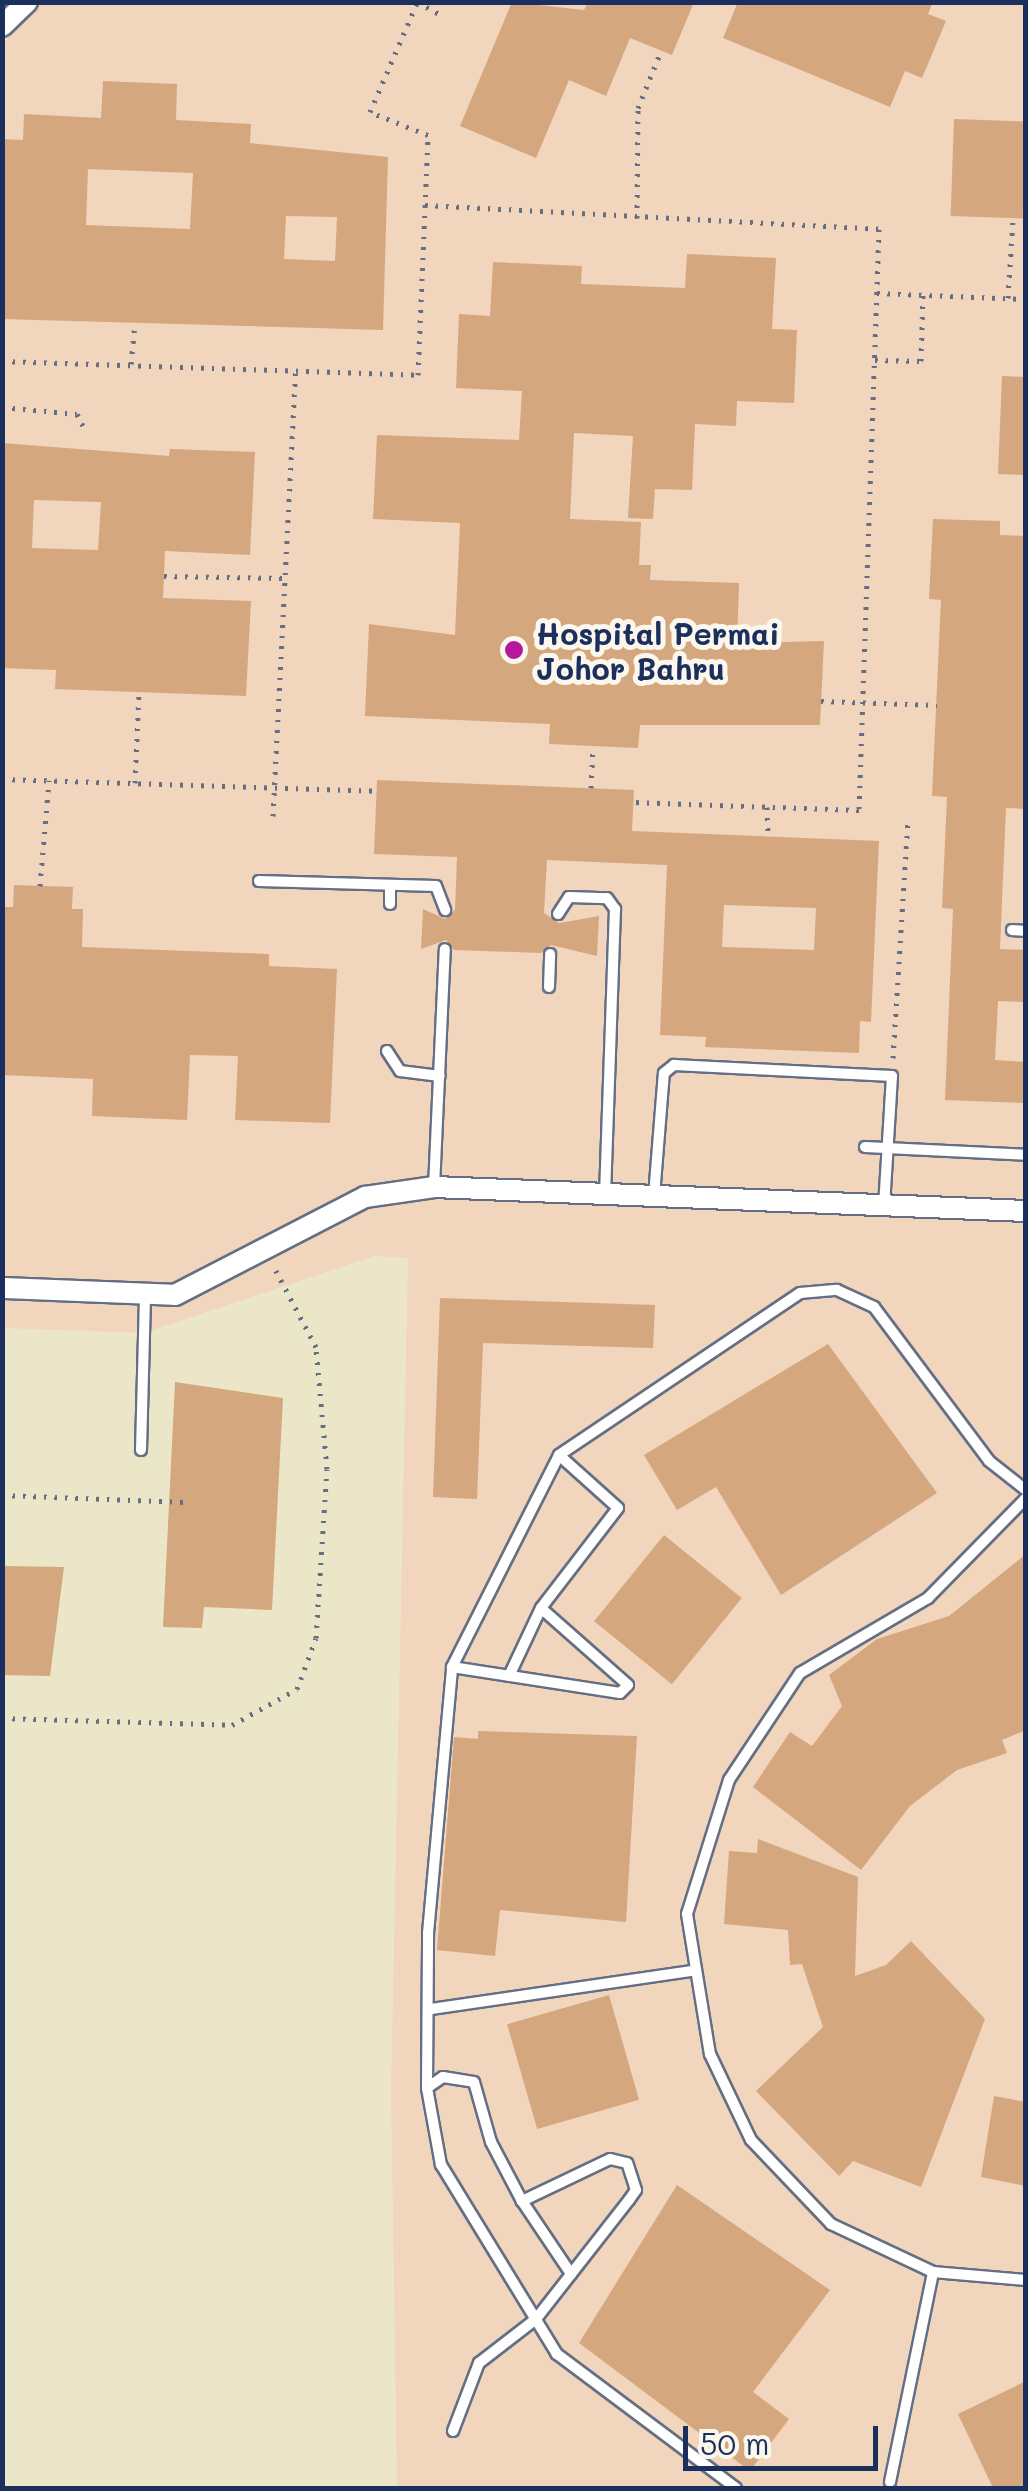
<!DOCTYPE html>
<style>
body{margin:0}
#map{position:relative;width:1028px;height:2491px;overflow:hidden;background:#ece6c9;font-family:Mali,sans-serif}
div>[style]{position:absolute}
.built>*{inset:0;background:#f2d5bd}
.building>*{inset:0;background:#d4a77f;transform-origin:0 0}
.path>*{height:5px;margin-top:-2.5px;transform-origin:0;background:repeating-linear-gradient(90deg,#646f83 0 2.5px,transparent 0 10.5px)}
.roads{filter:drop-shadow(2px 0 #646f83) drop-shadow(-2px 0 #646f83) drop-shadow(0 2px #646f83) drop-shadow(0 -2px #646f83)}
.service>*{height:10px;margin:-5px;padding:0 5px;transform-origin:5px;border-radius:5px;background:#fff}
.minor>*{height:20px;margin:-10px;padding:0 10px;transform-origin:10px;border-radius:10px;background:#fff}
.dots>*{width:28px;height:28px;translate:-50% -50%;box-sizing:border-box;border:5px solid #fbf7ec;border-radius:50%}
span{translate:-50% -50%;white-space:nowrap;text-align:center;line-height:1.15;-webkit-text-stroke:10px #fbf7ec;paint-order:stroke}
.poi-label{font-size:30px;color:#1b2f5e;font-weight:700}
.left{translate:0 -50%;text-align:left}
.frame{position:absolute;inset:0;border:5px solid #1b2f5e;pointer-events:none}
.scale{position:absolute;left:683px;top:2426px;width:195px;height:45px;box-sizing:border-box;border:5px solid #1b2f5e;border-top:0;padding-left:12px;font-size:30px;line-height:35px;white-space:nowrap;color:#1b2f5e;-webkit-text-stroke:8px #fbf7ec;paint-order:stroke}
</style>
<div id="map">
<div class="built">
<i style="clip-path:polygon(40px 2px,1025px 3px,1025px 2488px,397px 2488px,391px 2089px,408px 1258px,374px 1256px,144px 1333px,3px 1328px,3px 44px)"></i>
</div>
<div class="building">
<i style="clip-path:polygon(512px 2px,584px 10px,588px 2px,694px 2px,672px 55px,630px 38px,606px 96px,569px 80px,536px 158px,460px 126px)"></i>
<i style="clip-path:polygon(738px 2px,933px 2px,928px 14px,946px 21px,922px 78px,905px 71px,890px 107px,723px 38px)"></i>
<i style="clip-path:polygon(evenodd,103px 81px,177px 84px,176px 120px,251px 124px,250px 143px,388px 157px,383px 330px,2px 319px,2px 139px,23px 140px,24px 114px,101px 118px,103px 81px,88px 169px,193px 173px,190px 229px,86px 225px,88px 169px,103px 81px,286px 216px,337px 217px,335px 261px,284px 259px,286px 216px)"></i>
<i style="left:954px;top:119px;width:72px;height:97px;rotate:2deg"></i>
<i style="clip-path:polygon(687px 254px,776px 258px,772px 329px,797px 330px,794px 403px,737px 401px,736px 426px,695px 424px,692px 490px,655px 489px,653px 519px,628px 518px,633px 436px,574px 433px,570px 519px,641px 522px,639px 565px,651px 565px,650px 580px,739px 583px,737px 643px,824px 641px,820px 725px,640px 725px,638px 748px,549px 744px,550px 724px,365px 716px,369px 624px,455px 635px,460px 523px,373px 519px,377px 435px,519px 440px,522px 391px,456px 388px,459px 314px,490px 316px,493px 262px,582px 266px,581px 284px,685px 288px)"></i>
<i style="clip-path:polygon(1002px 376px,1026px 377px,1026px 475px,998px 474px)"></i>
<i style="clip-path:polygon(evenodd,2px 443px,169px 456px,170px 449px,255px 452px,250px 555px,165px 551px,163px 598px,251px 601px,246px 696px,55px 689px,56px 670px,2px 668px,2px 443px,34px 500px,101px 502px,98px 550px,32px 548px,34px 500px)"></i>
<i style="clip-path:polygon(933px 519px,1000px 521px,1000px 535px,1026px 536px,1026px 809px,1006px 808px,1000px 949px,1026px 950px,1026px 1002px,998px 1001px,995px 1060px,1026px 1062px,1026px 1103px,945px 1100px,953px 909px,942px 908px,947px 797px,932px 796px,941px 600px,929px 599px)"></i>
<i style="clip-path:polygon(evenodd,377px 780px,634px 790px,632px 831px,879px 841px,871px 1022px,860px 1021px,859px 1053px,705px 1047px,706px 1037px,660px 1035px,667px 865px,547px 860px,544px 913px,559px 923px,599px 916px,597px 956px,551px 945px,541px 953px,454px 950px,446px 940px,421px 949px,423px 909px,445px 919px,455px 910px,457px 857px,374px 854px,377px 780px,724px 905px,816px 908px,814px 950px,722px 947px,724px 905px)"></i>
<i style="clip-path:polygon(14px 885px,73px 887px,72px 909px,83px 909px,82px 947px,269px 954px,269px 966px,337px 969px,330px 1123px,235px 1120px,238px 1056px,190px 1055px,187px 1120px,92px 1116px,93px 1079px,2px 1075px,2px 907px,13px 907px)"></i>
<i style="clip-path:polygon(440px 1298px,655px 1305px,653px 1348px,483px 1343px,477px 1499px,433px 1497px)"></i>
<i style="clip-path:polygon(828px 1344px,937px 1493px,781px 1595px,716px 1487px,677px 1510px,644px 1455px)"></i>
<i style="clip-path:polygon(175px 1382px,283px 1398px,272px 1610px,204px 1607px,202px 1628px,163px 1627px)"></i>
<i style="left:664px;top:1535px;width:100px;height:111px;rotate:39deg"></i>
<i style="clip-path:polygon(1026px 1554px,1026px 1730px,1002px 1740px,1007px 1753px,957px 1770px,910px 1806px,861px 1870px,753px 1787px,790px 1732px,812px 1746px,842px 1706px,829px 1675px,877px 1639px,949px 1616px)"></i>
<i style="clip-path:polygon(2px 1566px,64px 1567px,50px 1676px,2px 1675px)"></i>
<i style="clip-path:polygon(478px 1731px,637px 1736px,626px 1922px,500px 1910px,495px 1956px,437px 1950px,454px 1737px,478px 1739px)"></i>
<i style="clip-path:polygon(758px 1839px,858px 1877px,855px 1976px,886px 1965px,911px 1941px,985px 2019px,921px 2187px,853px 2161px,839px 2176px,756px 2091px,823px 2027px,802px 1964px,790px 1965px,788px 1930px,724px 1924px,729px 1851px,757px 1853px)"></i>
<i style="left:609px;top:1995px;width:109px;height:106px;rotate:74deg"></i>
<i style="clip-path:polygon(994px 2096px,1026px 2102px,1026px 2186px,981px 2177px)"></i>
<i style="clip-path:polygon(677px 2185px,830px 2290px,753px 2392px,789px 2419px,750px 2471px,579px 2343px)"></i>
<i style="clip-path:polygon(1026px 2381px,1026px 2488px,993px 2488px,958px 2414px)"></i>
</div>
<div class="path">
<i style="left:417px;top:2px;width:26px;rotate:28deg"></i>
<i style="left:425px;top:205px;width:455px;rotate:3deg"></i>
<i style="left:879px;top:229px;width:581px;rotate:91.97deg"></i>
<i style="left:859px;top:810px;width:226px;rotate:-178deg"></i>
<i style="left:637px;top:218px;width:110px;rotate:-89.5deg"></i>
<i style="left:638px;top:108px;width:61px;rotate:-68deg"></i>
<i style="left:877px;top:293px;width:149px;rotate:2.3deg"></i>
<i style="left:1008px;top:298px;width:80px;rotate:-86.4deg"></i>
<i style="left:875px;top:360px;width:46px;rotate:1.2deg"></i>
<i style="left:921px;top:361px;width:66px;rotate:-88.3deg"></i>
<i style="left:2px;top:361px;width:416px;rotate:1.9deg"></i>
<i style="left:418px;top:375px;width:240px;rotate:-87.6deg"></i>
<i style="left:428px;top:135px;width:62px;rotate:-158.4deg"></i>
<i style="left:370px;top:112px;width:119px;rotate:-66.7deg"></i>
<i style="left:131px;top:364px;width:40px;rotate:-84.3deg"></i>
<i style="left:2px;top:407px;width:75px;rotate:5.3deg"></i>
<i style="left:77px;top:414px;width:20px;rotate:63deg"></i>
<i style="left:164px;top:576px;width:122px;rotate:0.9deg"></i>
<i style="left:821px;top:701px;width:116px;rotate:2deg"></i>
<i style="left:2px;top:779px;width:374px;rotate:1.8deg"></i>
<i style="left:135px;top:783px;width:91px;rotate:-87.5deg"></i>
<i style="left:591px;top:788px;width:41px;rotate:-87.2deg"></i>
<i style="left:767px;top:807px;width:30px;rotate:88deg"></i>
<i style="left:273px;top:816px;width:449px;rotate:-87.1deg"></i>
<i style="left:40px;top:886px;width:106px;rotate:-85.1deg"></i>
<i style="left:893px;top:1058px;width:239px;rotate:-86.4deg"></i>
<i style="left:2px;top:1495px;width:183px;rotate:2.2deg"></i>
<i style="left:2px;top:1718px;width:230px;rotate:1.7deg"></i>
<i style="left:232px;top:1725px;width:74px;rotate:-29deg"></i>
<i style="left:297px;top:1689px;width:54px;rotate:-69.6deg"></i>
<i style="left:316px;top:1638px;width:169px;rotate:-86.3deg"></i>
<i style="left:327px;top:1469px;width:122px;rotate:-95.2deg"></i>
<i style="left:316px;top:1347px;width:90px;rotate:-117.7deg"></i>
</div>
<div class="roads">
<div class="service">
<i style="left:259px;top:881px;width:177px;rotate:1.6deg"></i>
<i style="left:436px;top:886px;width:26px;rotate:69deg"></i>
<i style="left:390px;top:904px;width:19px;rotate:-90deg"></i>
<i style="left:558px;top:914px;width:20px;rotate:-57deg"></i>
<i style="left:569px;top:897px;width:38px;rotate:2deg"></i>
<i style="left:607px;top:898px;width:14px;rotate:54deg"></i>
<i style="left:615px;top:909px;width:286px;rotate:92deg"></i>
<i style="left:1012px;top:930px;width:14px;rotate:4deg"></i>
<i style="left:549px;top:987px;width:33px;rotate:-88deg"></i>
<i style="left:387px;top:1051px;width:24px;rotate:57deg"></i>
<i style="left:400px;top:1071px;width:40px;rotate:7.1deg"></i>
<i style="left:865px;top:1147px;width:161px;rotate:2.8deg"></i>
<i style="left:434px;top:1187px;width:238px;rotate:-87.4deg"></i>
<i style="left:654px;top:1196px;width:123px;rotate:-85.4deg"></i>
<i style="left:664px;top:1073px;width:13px;rotate:-39deg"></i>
<i style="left:674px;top:1065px;width:218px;rotate:2.9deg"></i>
<i style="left:892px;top:1076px;width:132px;rotate:93.5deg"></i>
<i style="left:141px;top:1450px;width:155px;rotate:-88.5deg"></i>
<i style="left:1026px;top:1498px;width:140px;rotate:134.4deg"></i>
<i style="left:928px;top:1598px;width:148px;rotate:149.6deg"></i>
<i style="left:800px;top:1673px;width:128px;rotate:123.6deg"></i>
<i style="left:729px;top:1780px;width:140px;rotate:107.4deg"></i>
<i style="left:687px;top:1914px;width:142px;rotate:80.7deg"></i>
<i style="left:710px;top:2054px;width:95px;rotate:64.5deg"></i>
<i style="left:751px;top:2140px;width:116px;rotate:46.4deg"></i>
<i style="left:831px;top:2224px;width:113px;rotate:25.2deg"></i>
<i style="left:933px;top:2272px;width:93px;rotate:4.9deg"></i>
<i style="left:452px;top:1667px;width:170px;rotate:8.8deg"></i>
<i style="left:620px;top:1693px;width:11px;rotate:-45deg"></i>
<i style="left:628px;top:1685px;width:116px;rotate:-138.5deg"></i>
<i style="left:509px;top:1676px;width:75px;rotate:-64.8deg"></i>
<i style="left:541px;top:1608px;width:126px;rotate:-52.4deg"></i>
<i style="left:618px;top:1508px;width:79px;rotate:-138.1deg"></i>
<i style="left:431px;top:2009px;width:264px;rotate:-8.3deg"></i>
<i style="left:427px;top:2088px;width:19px;rotate:-35deg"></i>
<i style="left:443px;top:2077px;width:31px;rotate:9deg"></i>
<i style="left:474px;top:2082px;width:62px;rotate:74.2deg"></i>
<i style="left:491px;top:2142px;width:67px;rotate:62.3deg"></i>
<i style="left:453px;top:2431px;width:73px;rotate:-69.1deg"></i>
<i style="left:479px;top:2363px;width:72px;rotate:-37.7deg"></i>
<i style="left:536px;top:2319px;width:151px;rotate:-52deg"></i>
<i style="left:629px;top:2200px;width:12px;rotate:-55deg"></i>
<i style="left:636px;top:2190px;width:28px;rotate:-108deg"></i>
<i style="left:627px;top:2163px;width:17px;rotate:-167deg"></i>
<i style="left:610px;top:2159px;width:98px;rotate:154.5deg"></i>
<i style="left:522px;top:2201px;width:88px;rotate:56.1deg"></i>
<i style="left:890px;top:2482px;width:214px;rotate:-78.4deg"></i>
<i style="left:736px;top:2488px;width:224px;rotate:-143.2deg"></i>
<i style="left:557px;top:2354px;width:222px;rotate:-121.5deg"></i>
<i style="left:441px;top:2165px;width:78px;rotate:-100.3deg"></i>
<i style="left:427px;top:2088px;width:155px;rotate:-89.6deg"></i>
<i style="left:428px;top:1933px;width:267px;rotate:-84.8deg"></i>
<i style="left:452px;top:1667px;width:237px;rotate:-63.2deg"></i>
<i style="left:559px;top:1455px;width:290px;rotate:-33.9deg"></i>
<i style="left:800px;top:1293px;width:37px;rotate:-5deg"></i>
<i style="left:837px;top:1290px;width:41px;rotate:24.7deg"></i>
<i style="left:874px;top:1307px;width:192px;rotate:53.2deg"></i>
<i style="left:989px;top:1461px;width:47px;rotate:38.1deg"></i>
</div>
<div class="minor">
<i style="left:2px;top:26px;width:35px;rotate:-44deg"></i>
<i style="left:2px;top:1288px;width:173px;rotate:2.3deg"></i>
<i style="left:175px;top:1295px;width:214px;rotate:-27.3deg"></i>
<i style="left:365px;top:1197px;width:70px;rotate:-8.2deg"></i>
<i style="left:434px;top:1187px;width:592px;rotate:2.32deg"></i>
</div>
</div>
<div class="dots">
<i style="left:514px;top:650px;background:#b5179e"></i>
</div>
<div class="poi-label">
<span class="left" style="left:536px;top:650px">Hospital Permai<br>Johor Bahru</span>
</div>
<div class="frame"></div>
<div class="scale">50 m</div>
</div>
